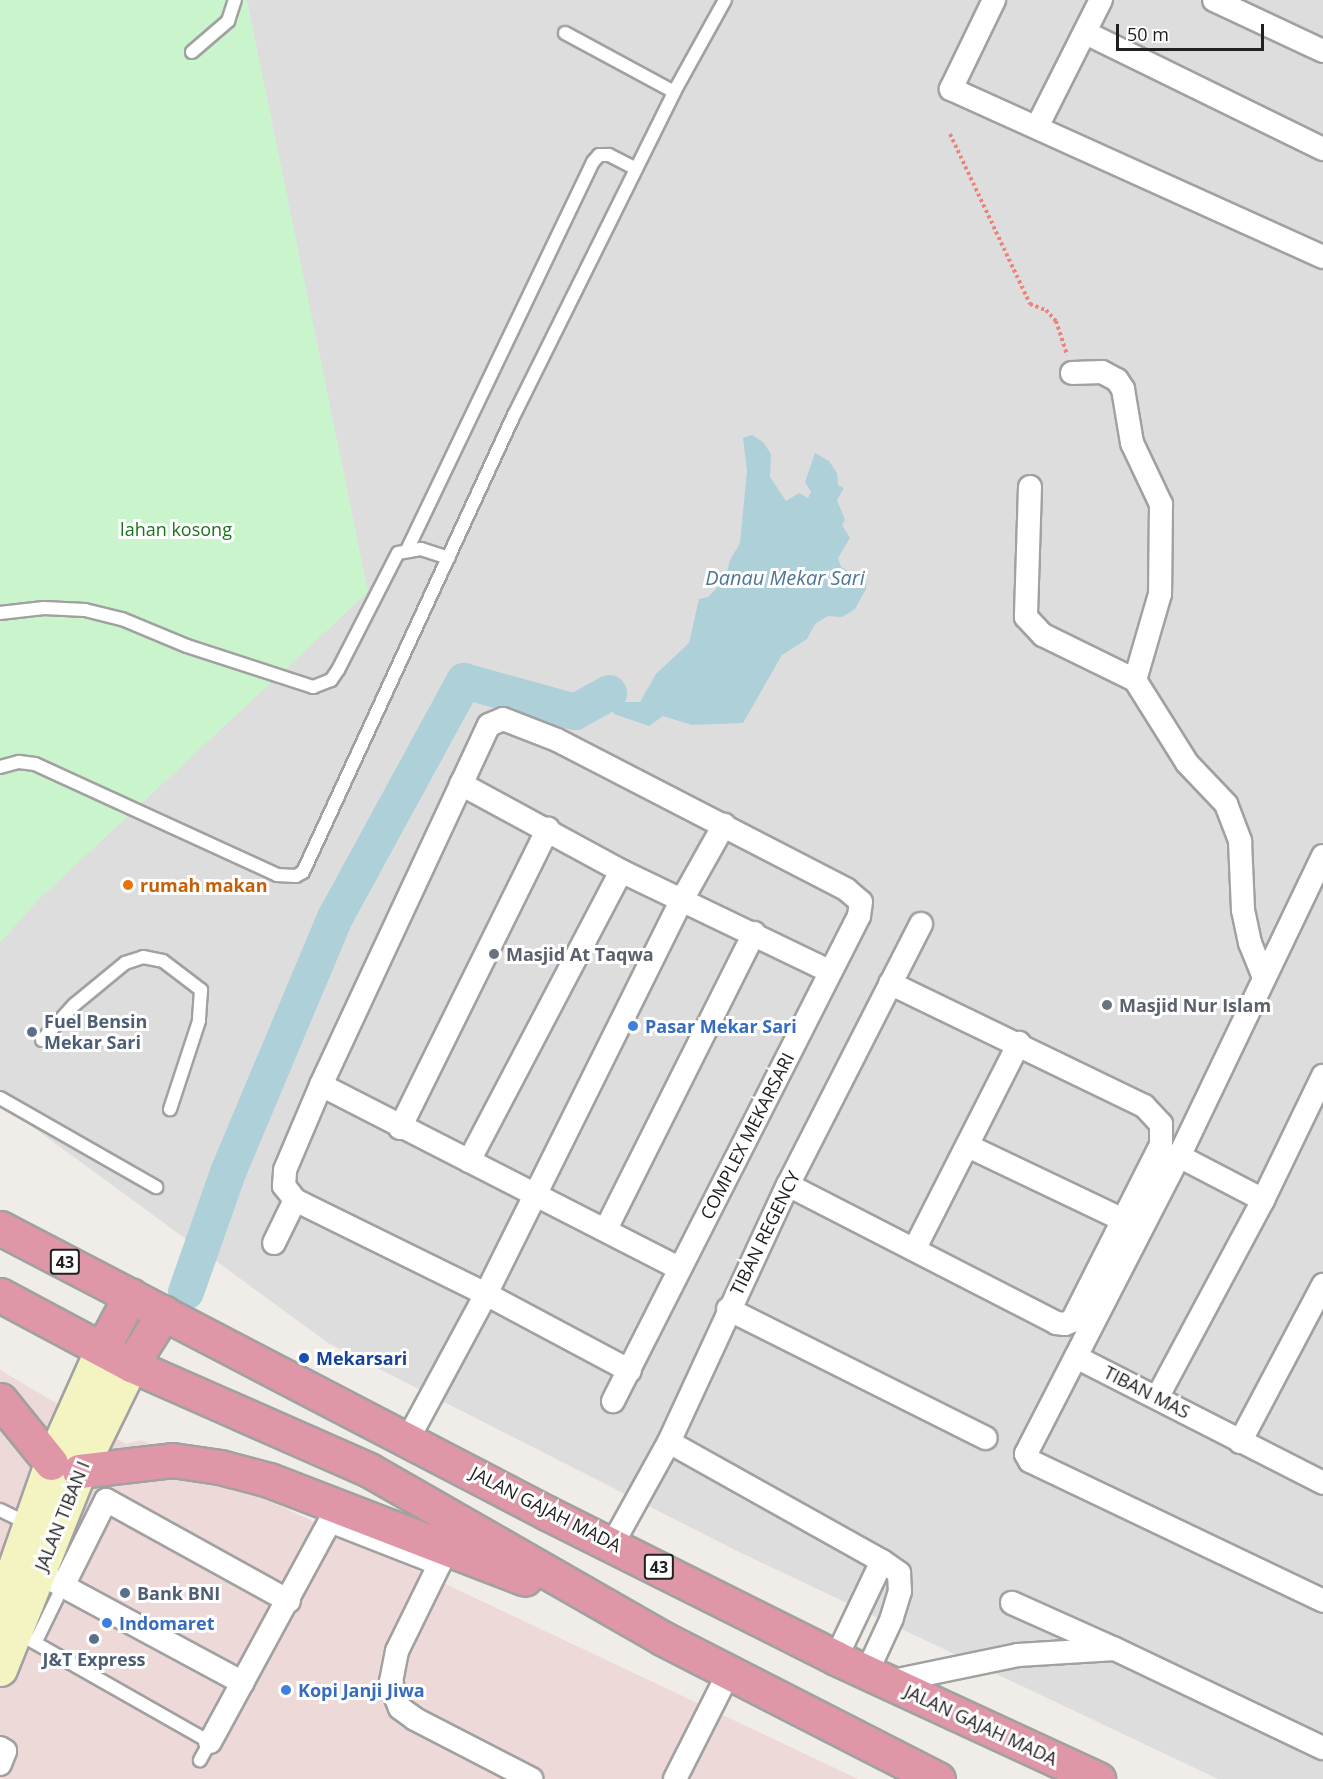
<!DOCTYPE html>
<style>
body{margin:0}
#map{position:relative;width:1323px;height:1779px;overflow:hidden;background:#f0ede8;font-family:"Open Sans",sans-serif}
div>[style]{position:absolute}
.residential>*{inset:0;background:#dedddd}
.commercial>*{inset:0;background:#eed9d9}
.park>*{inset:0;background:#caf5cc}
.water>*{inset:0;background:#add0d9}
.river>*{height:36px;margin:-18px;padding:0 18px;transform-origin:18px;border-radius:18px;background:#add0d9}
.path>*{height:4px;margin-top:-2px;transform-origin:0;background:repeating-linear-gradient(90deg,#ec847c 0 3px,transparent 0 6px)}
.roads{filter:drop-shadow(2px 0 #a1a1a1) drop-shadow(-2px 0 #a1a1a1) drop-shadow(0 2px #a1a1a1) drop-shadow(0 -2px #a1a1a1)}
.lane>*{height:12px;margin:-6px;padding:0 6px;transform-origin:6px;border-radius:6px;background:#fff}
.street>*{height:22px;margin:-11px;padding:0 11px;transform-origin:11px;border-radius:11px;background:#fff}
.secondary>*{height:33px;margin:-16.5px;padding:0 16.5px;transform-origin:16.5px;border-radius:16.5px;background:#f3f4c2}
.highway>*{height:33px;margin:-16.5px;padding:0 16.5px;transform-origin:16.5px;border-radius:16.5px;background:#df97a7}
.dots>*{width:16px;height:16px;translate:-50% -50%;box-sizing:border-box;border:3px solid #fff;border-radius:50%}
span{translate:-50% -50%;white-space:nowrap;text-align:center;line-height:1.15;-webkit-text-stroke:6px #fff;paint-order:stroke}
.shield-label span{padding:2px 4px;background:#fff;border:2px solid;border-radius:4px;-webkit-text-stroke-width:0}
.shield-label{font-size:16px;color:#202020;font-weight:700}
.park-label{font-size:18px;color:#17751c}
.food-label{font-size:18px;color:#c56008;font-weight:700}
.left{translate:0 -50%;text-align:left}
.worship-label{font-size:18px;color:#5b616d;font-weight:700}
.service-label{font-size:18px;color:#4e5e75;font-weight:700}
.shop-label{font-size:18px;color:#366cbe;font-weight:700}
.street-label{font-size:18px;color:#202020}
.transit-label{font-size:18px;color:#164399;font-weight:700}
.water-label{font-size:20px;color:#4e7698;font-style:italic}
.scale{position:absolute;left:1116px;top:24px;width:148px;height:27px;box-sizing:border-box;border:3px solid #202020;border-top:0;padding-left:8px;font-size:18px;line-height:21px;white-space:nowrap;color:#202020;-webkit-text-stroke:4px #fff;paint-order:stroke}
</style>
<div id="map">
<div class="residential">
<i style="clip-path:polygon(0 0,1323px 0,1323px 1779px,1218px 1779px,737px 1551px,328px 1343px,0 1103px)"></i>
</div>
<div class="commercial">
<i style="clip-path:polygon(0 1370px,126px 1444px,141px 1440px,858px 1779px,0 1779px)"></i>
</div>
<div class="park">
<i style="clip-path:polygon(0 0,247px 0,368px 592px,38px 900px,0 943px)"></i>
</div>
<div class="water">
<i style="clip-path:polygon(752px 435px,763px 442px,771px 454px,770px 477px,786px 501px,799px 493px,808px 498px,811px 492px,805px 482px,815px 453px,829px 461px,837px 473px,838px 485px,844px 488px,837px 500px,845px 520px,842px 525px,850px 538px,838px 558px,841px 567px,852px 573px,867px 574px,866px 589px,855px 609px,842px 617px,828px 616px,815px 624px,807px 639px,782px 655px,743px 723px,692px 725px,663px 716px,649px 726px,614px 714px,609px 693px,620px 702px,640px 702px,656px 674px,689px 643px,699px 599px,708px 597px,725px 580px,730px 560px,740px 543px,747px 471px,743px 438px)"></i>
</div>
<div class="river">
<i style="left:186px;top:1292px;width:129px;rotate:-70.6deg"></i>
<i style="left:229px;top:1170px;width:276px;rotate:-67.2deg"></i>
<i style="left:336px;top:916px;width:268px;rotate:-61.4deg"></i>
<i style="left:464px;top:681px;width:115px;rotate:15.6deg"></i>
<i style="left:575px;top:712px;width:39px;rotate:-29deg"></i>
</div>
<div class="path">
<i style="left:950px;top:134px;width:188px;rotate:64.8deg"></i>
<i style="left:1030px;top:304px;width:17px;rotate:21deg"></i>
<i style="left:1046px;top:310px;width:15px;rotate:48deg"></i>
<i style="left:1056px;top:321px;width:36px;rotate:72deg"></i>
</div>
<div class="roads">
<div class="lane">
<i style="left:565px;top:33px;width:124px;rotate:28.4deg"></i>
<i style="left:192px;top:52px;width:48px;rotate:-40.7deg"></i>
<i style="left:228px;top:21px;width:22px;rotate:-72deg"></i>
<i style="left:408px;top:548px;width:428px;rotate:-64.4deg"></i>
<i style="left:593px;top:162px;width:9px;rotate:-49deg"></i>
<i style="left:599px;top:155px;width:10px"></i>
<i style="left:609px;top:155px;width:30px;rotate:27deg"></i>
<i style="left:0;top:613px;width:44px;rotate:-6.5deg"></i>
<i style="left:44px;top:608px;width:41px;rotate:2.8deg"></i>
<i style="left:85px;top:610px;width:38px;rotate:14deg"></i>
<i style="left:122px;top:619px;width:70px;rotate:22.6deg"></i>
<i style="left:187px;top:646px;width:133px;rotate:18deg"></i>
<i style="left:313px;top:687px;width:19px;rotate:-21deg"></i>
<i style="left:331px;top:680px;width:12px;rotate:-55deg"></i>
<i style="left:338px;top:670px;width:131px;rotate:-62.9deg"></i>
<i style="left:398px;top:553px;width:23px;rotate:-10deg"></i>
<i style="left:421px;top:549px;width:29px;rotate:18deg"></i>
<i style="left:0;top:767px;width:20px;rotate:-15deg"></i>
<i style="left:19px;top:762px;width:16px;rotate:7deg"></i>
<i style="left:35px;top:764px;width:266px;rotate:24.6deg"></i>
<i style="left:277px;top:875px;width:19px;rotate:3deg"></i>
<i style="left:296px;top:876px;width:8px;rotate:-30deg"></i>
<i style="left:303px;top:872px;width:503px;rotate:-65.22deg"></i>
<i style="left:514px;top:415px;width:360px;rotate:-63.6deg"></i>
<i style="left:674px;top:92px;width:105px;rotate:-61deg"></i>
<i style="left:42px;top:1040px;width:47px;rotate:-47.6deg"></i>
<i style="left:74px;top:1005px;width:66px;rotate:-39.5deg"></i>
<i style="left:125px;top:963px;width:19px;rotate:-18deg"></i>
<i style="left:143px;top:957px;width:20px;rotate:11deg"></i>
<i style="left:163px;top:961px;width:48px;rotate:37.3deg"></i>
<i style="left:201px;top:990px;width:31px;rotate:94deg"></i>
<i style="left:199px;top:1021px;width:93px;rotate:108.2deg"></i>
<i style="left:0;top:1098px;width:180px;rotate:29.7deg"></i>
<i style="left:0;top:1510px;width:32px;rotate:26deg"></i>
<i style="left:16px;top:1632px;width:223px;rotate:29.6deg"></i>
<i style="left:210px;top:1742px;width:21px;rotate:119deg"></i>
<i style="left:36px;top:1641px;width:61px;rotate:-63.9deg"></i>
</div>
<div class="street">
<i style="left:994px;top:0;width:99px;rotate:115.8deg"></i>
<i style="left:951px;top:89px;width:408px;rotate:24.3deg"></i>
<i style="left:1214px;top:0;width:120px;rotate:25.1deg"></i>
<i style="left:1086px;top:33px;width:264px;rotate:26.1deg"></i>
<i style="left:1038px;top:125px;width:140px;rotate:-63.3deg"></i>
<i style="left:1072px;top:373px;width:30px;rotate:-2deg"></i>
<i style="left:1102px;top:372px;width:17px;rotate:28deg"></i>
<i style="left:1117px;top:380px;width:11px;rotate:56deg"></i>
<i style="left:1123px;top:389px;width:55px;rotate:80.5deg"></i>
<i style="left:1132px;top:443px;width:68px;rotate:64.6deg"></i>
<i style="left:1161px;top:504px;width:90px;rotate:90.6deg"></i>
<i style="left:1160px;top:594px;width:90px;rotate:106.2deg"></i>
<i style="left:1030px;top:487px;width:130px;rotate:91.8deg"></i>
<i style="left:1026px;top:617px;width:25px;rotate:47deg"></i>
<i style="left:1043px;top:635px;width:102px;rotate:26.1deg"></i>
<i style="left:1135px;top:680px;width:98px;rotate:57.9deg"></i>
<i style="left:1187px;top:763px;width:57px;rotate:46.4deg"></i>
<i style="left:1226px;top:804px;width:40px;rotate:69deg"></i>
<i style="left:1240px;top:841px;width:69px;rotate:87.5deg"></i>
<i style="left:1243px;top:910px;width:34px;rotate:78deg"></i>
<i style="left:1250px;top:943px;width:38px;rotate:68deg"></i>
<i style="left:461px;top:784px;width:182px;rotate:28.5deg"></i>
<i style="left:621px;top:871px;width:231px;rotate:25.7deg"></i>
<i style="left:1323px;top:856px;width:333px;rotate:115.6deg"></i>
<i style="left:1179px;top:1156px;width:335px;rotate:117.2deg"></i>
<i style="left:1026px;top:1454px;width:8px;rotate:60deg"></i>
<i style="left:1030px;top:1461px;width:325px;rotate:25.5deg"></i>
<i style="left:321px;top:1085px;width:403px;rotate:27.1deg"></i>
<i style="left:400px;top:1128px;width:334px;rotate:-63.7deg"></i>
<i style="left:968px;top:1146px;width:172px;rotate:25.5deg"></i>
<i style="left:1179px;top:1156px;width:95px;rotate:27.6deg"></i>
<i style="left:469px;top:1161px;width:327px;rotate:-62.3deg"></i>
<i style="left:788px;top:1185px;width:301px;rotate:27.2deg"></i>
<i style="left:1056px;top:1323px;width:9px;rotate:6deg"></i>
<i style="left:1065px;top:1324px;width:8px;rotate:-23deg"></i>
<i style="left:1072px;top:1321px;width:197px;rotate:-63.2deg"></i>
<i style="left:1161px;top:1145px;width:21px;rotate:-90deg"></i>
<i style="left:1161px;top:1124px;width:25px;rotate:-133deg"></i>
<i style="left:1144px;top:1106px;width:282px;rotate:-154.2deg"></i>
<i style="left:295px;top:1200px;width:213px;rotate:26.2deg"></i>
<i style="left:486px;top:1294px;width:163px;rotate:28.1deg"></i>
<i style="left:606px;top:1229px;width:331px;rotate:-63.4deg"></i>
<i style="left:274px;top:1243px;width:48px;rotate:-64deg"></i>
<i style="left:295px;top:1200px;width:18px;rotate:-128deg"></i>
<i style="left:284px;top:1186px;width:16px;rotate:-86deg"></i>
<i style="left:285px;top:1170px;width:92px;rotate:-67deg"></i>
<i style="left:321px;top:1085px;width:397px;rotate:-65deg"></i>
<i style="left:489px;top:725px;width:15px;rotate:-23deg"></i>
<i style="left:503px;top:719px;width:58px;rotate:21.3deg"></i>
<i style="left:557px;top:740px;width:326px;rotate:27.3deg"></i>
<i style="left:847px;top:890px;width:18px;rotate:41deg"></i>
<i style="left:861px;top:902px;width:14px;rotate:98deg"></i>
<i style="left:859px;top:916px;width:544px;rotate:116.89deg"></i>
<i style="left:915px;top:1248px;width:230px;rotate:-63.1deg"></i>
<i style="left:728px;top:1309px;width:288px;rotate:26.6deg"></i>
<i style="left:1076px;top:1357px;width:277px;rotate:27deg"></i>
<i style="left:1158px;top:1396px;width:222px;rotate:-61.8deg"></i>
<i style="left:1263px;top:1200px;width:138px;rotate:-64.2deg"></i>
<i style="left:408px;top:1439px;width:165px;rotate:-61.7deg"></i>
<i style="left:486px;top:1294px;width:442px;rotate:-63.6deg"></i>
<i style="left:683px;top:898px;width:84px;rotate:-60.7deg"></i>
<i style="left:669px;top:1442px;width:244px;rotate:29.2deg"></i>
<i style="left:882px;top:1561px;width:21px;rotate:35deg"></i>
<i style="left:899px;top:1573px;width:18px;rotate:87deg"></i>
<i style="left:900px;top:1591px;width:28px;rotate:107deg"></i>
<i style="left:892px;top:1618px;width:60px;rotate:114.8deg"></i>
<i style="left:1240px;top:1442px;width:178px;rotate:-62.1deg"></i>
<i style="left:613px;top:1543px;width:115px;rotate:-61deg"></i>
<i style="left:669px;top:1442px;width:283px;rotate:-65.2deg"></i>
<i style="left:788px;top:1185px;width:293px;rotate:-63deg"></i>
<i style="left:446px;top:1551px;width:111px;rotate:116.1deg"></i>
<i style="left:397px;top:1651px;width:31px;rotate:101deg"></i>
<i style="left:391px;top:1681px;width:12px;rotate:76deg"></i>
<i style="left:394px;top:1693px;width:16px;rotate:68deg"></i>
<i style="left:400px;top:1708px;width:19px;rotate:36deg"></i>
<i style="left:415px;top:1719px;width:131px;rotate:27.3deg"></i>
<i style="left:39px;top:1573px;width:27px;rotate:28deg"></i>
<i style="left:63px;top:1586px;width:96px;rotate:-63.4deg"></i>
<i style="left:106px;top:1500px;width:209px;rotate:28.9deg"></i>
<i style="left:63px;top:1586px;width:204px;rotate:28.3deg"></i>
<i style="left:1115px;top:1649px;width:230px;rotate:25.5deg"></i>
<i style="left:836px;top:1658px;width:107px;rotate:-64.6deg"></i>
<i style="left:888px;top:1682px;width:133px;rotate:-11.7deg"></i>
<i style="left:1018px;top:1655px;width:97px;rotate:-3.5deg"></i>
<i style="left:1115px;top:1649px;width:113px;rotate:-155.9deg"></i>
<i style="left:210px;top:1742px;width:251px;rotate:-61.5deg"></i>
<i style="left:330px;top:1521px;width:118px;rotate:21.4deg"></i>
<i style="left:0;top:1748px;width:6px;rotate:31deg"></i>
<i style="left:5px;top:1751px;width:14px;rotate:111deg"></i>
<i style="left:675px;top:1779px;width:120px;rotate:-63.2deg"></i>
</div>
<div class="secondary">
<i style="left:0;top:1609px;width:155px;rotate:-70.7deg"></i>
<i style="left:51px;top:1463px;width:125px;rotate:-65.9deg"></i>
<i style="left:0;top:1669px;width:213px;rotate:-68.2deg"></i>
<i style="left:79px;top:1471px;width:118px;rotate:-63.9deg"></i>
</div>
<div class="highway">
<i style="left:0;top:1228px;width:617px;rotate:27.52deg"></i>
<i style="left:547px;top:1513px;width:323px;rotate:26.6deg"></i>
<i style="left:836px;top:1658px;width:289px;rotate:24.8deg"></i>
<i style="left:0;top:1295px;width:149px;rotate:28.1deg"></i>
<i style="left:131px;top:1365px;width:260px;rotate:23.8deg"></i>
<i style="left:369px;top:1470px;width:338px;rotate:29.8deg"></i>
<i style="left:662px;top:1638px;width:310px;rotate:27.1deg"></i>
<i style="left:102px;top:1349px;width:61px;rotate:-61.8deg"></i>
<i style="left:131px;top:1365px;width:62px;rotate:-57.6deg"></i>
<i style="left:0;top:1400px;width:81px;rotate:51deg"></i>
<i style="left:79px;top:1471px;width:94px;rotate:-6.7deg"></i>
<i style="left:172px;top:1460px;width:49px;rotate:8.3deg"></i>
<i style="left:220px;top:1467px;width:51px;rotate:14.9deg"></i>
<i style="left:269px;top:1480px;width:274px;rotate:21.1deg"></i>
</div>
</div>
<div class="dots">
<i style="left:128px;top:885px;background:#e8710a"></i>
<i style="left:494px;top:954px;background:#6b7280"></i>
<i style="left:1107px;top:1005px;background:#6b7280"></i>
<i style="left:633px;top:1026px;background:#3f7fe0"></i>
<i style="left:32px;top:1032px;background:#5c6f8a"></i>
<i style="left:304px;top:1358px;background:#1a4fb4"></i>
<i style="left:125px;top:1593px;background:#5c6f8a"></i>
<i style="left:107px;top:1623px;background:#3f7fe0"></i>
<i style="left:94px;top:1639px;background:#5c6f8a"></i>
<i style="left:286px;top:1690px;background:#3f7fe0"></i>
</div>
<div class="shield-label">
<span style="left:65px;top:1262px">43</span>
<span style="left:659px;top:1567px">43</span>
</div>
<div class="park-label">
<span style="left:176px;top:529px">lahan kosong</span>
</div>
<div class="food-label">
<span class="left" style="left:140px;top:885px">rumah makan</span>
</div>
<div class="worship-label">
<span class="left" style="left:506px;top:954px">Masjid At Taqwa</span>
<span class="left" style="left:1119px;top:1005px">Masjid Nur Islam</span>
</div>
<div class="service-label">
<span class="left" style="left:44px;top:1032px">Fuel Bensin<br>Mekar Sari</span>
<span class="left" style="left:137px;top:1593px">Bank BNI</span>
<span style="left:94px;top:1659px">J&amp;T Express</span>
</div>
<div class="shop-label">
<span class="left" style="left:645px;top:1026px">Pasar Mekar Sari</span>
<span class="left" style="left:119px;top:1623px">Indomaret</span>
<span class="left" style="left:298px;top:1690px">Kopi Janji Jiwa</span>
</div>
<div class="street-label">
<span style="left:747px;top:1136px;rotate:-63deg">COMPLEX MEKARSARI</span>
<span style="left:765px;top:1233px;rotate:-64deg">TIBAN REGENCY</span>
<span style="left:1147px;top:1392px;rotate:27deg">TIBAN MAS</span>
<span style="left:546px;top:1509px;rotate:27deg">JALAN GAJAH MADA</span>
<span style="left:62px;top:1516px;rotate:-68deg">JALAN TIBAN I</span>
<span style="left:981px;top:1725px;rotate:25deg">JALAN GAJAH MADA</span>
</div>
<div class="transit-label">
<span class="left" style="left:316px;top:1358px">Mekarsari</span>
</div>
<div class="water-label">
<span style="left:785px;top:577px">Danau Mekar Sari</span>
</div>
<div class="scale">50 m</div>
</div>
